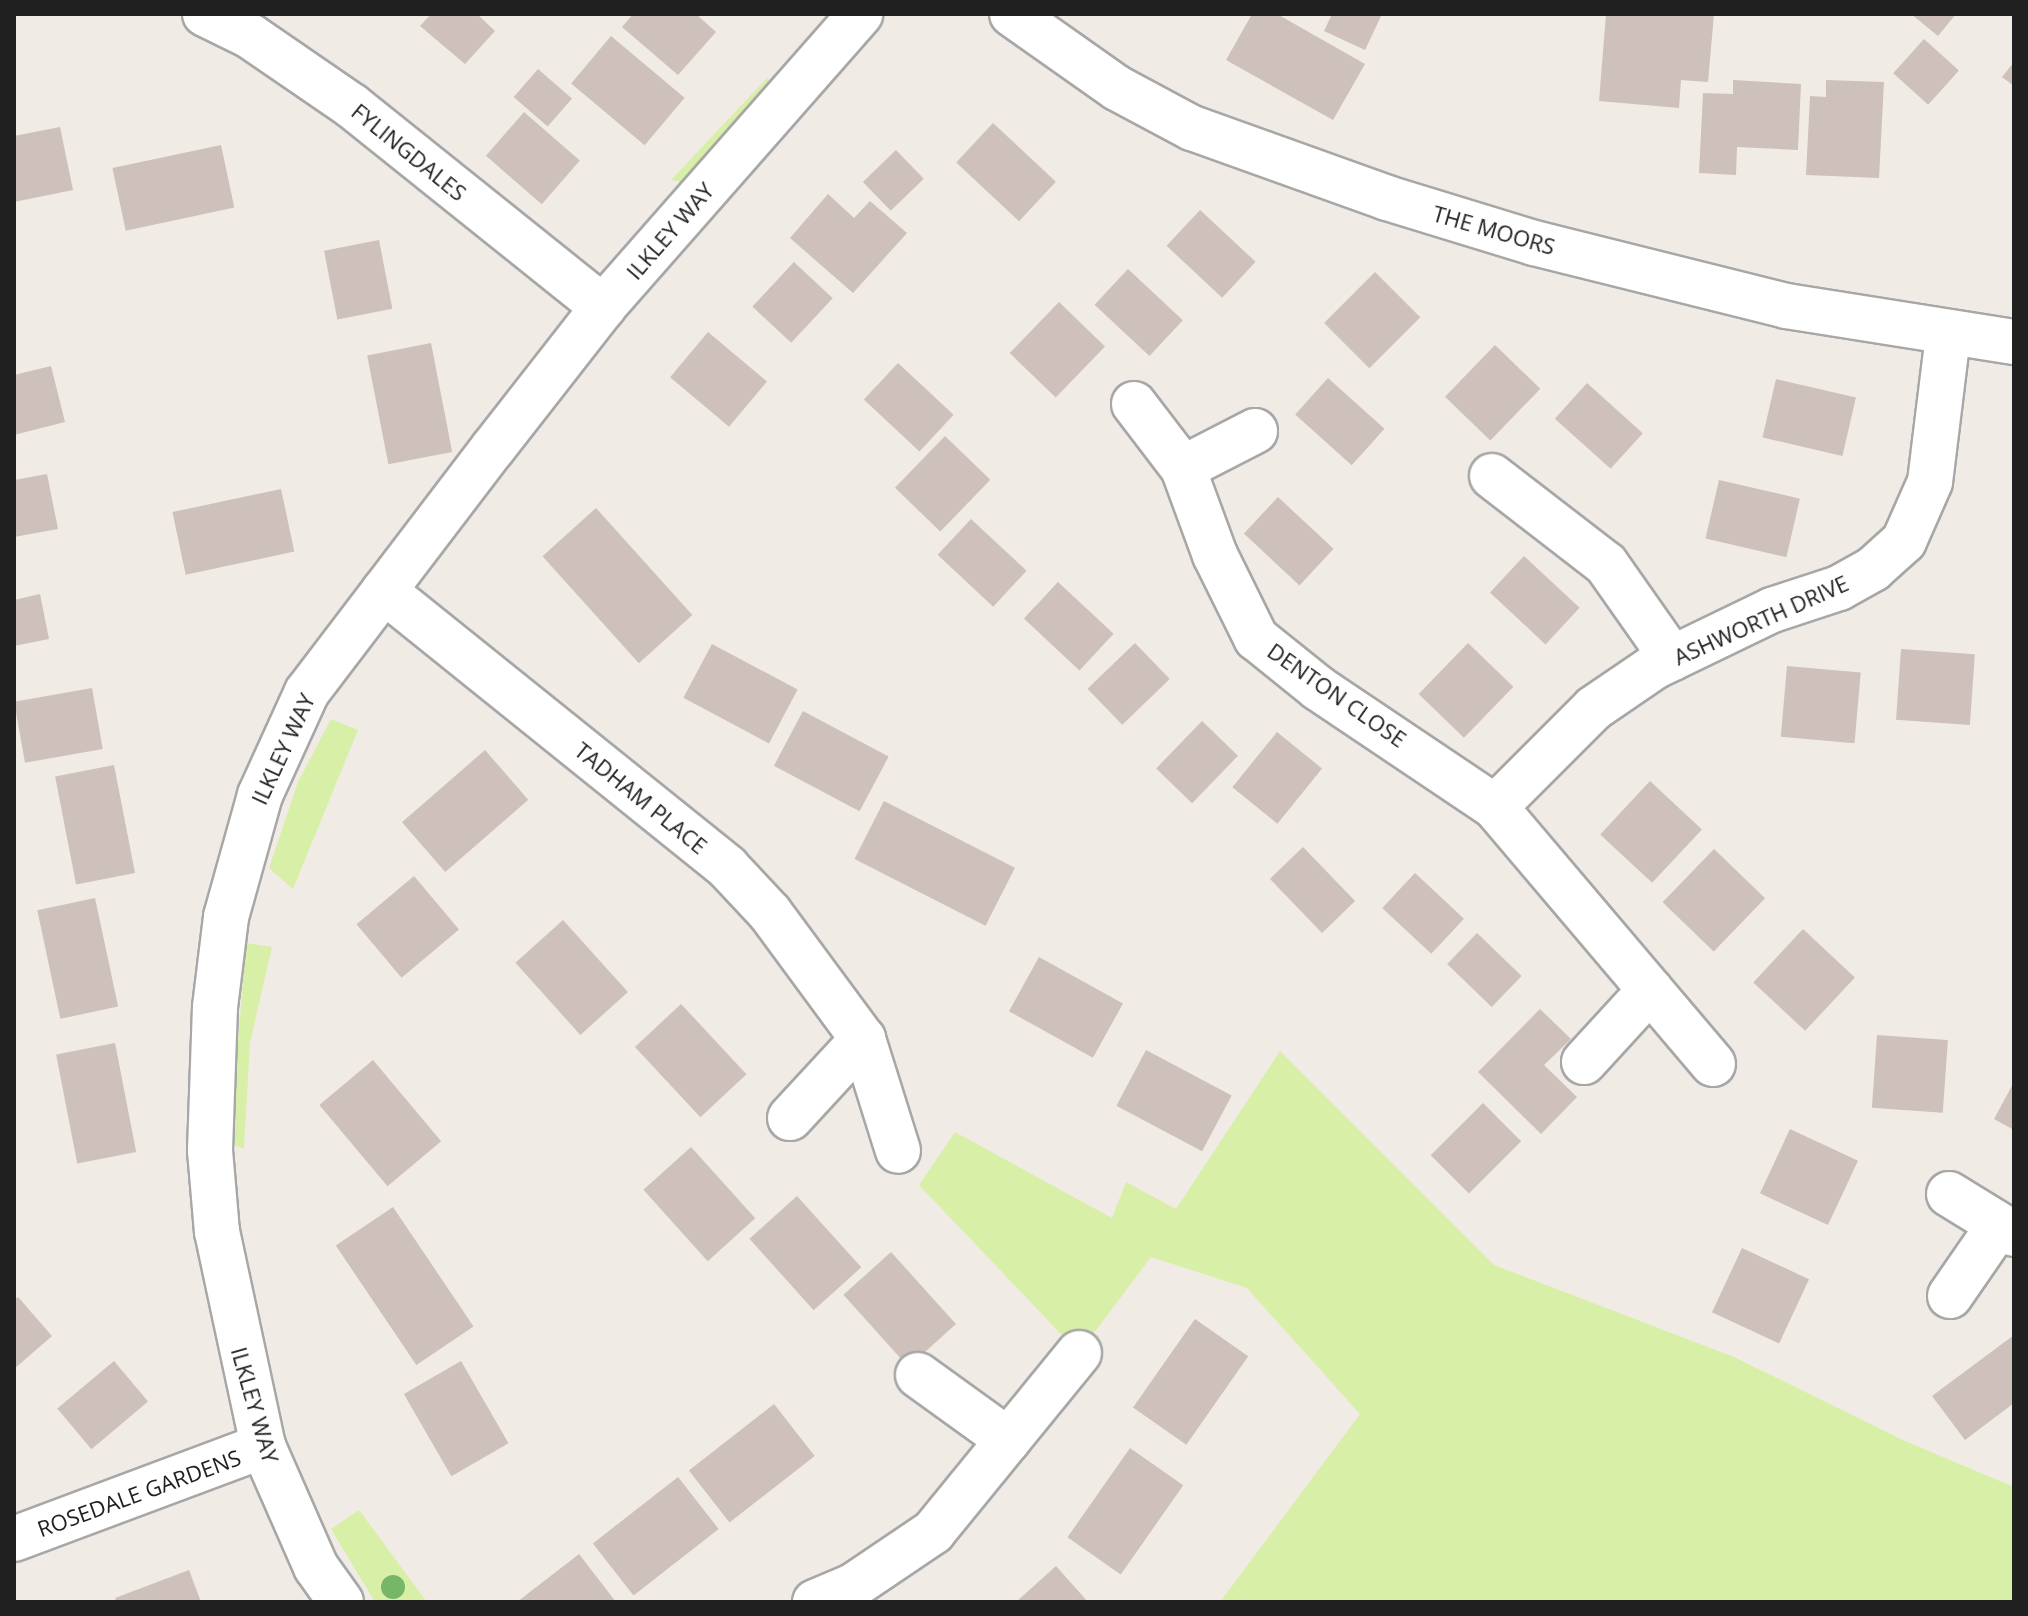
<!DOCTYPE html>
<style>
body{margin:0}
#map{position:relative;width:2028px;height:1616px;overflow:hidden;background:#f1ebe6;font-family:"Open Sans",sans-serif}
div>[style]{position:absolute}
.grass>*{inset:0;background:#d8efa8}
.building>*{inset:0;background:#cec0bb;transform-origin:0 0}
.roads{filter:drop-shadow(2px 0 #a7a7a7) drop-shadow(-2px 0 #a7a7a7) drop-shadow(0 2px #a7a7a7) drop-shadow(0 -2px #a7a7a7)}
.minor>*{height:44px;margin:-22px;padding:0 22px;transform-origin:22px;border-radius:22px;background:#fff}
.trees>*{width:24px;height:24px;margin:-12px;border-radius:50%;background:#76b669}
span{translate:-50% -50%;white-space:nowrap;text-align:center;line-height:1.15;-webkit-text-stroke:8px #fff;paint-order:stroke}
.street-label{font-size:22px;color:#202020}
.frame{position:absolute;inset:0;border:16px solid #202020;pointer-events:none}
</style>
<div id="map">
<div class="grass">
<i style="clip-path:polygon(767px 78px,778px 90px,701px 185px,671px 180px)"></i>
<i style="clip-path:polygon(331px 719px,358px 730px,293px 889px,269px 868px,298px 782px)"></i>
<i style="clip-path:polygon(246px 943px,272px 947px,250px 1043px,244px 1149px,230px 1144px)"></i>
<i style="clip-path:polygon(1280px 1051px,1494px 1265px,1734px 1357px,1905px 1441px,2014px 1487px,2014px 1602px,1220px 1602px,1360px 1414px,1247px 1288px,1151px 1257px,1079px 1353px,919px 1185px,955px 1132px,1112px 1218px,1126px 1182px,1176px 1209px)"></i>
<i style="clip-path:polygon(359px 1510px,427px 1602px,375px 1602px,331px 1529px)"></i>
</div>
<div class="building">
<i style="clip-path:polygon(431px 14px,477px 14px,495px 31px,465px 64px,420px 26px)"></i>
<i style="clip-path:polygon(633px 14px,696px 14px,716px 32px,678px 75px,622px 27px)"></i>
<i style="clip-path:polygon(1252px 14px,1277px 14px,1365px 64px,1333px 120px,1226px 60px)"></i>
<i style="clip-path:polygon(1332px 14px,1382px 14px,1365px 50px,1324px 31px)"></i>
<i style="clip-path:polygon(1606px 14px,1714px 14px,1708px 82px,1681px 80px,1679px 108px,1599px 101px)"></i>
<i style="clip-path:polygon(1911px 14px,1956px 14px,1938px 36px)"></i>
<i style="left:611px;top:36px;width:96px;height:62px;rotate:40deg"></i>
<i style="left:1924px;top:39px;width:47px;height:46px;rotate:42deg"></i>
<i style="clip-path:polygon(2014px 62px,2014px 86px,2002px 77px)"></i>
<i style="left:538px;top:69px;width:45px;height:37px;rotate:41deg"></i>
<i style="clip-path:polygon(1733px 80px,1801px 84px,1798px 150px,1737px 147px,1736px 175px,1699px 173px,1703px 93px,1733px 94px)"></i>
<i style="clip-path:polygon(1826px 80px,1884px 82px,1879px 178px,1806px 175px,1810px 96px,1826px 97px)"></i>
<i style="left:524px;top:112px;width:74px;height:58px;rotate:41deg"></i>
<i style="left:993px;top:123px;width:86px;height:54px;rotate:43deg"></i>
<i style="clip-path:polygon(60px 127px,73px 190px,14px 202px,14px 136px)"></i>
<i style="left:221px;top:145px;width:64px;height:111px;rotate:78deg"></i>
<i style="left:896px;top:150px;width:40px;height:46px;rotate:46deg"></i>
<i style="clip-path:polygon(828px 194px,854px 218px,870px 201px,907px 233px,853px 293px,790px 238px)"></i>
<i style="left:1200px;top:210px;width:76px;height:49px;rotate:43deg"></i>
<i style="left:379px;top:240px;width:70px;height:56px;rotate:79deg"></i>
<i style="left:794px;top:262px;width:53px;height:61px;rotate:43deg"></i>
<i style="left:1128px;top:269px;width:75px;height:49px;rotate:43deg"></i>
<i style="left:1375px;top:272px;width:64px;height:72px;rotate:45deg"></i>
<i style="left:1059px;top:302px;width:64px;height:71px;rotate:44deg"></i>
<i style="left:708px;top:332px;width:77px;height:59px;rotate:40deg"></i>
<i style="left:431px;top:343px;width:111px;height:65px;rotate:79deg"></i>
<i style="left:1495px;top:345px;width:63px;height:72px;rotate:44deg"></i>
<i style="left:898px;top:363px;width:76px;height:50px;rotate:43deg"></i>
<i style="clip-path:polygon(51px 366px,65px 422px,14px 435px,14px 375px)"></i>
<i style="left:1328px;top:378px;width:76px;height:49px;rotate:42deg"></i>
<i style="left:1776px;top:379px;width:82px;height:60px;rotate:13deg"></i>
<i style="left:1587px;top:383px;width:75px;height:48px;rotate:42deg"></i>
<i style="left:945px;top:436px;width:63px;height:72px;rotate:44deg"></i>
<i style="clip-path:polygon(47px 474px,58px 529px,14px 537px,14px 480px)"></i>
<i style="left:1719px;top:480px;width:83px;height:60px;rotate:13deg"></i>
<i style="left:281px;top:489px;width:64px;height:111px;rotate:78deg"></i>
<i style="left:1278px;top:497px;width:76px;height:50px;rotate:43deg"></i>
<i style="left:596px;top:508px;width:144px;height:72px;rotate:48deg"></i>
<i style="left:971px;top:519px;width:76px;height:49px;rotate:43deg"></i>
<i style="left:1524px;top:556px;width:76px;height:50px;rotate:43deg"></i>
<i style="left:1058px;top:582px;width:76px;height:50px;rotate:43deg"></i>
<i style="clip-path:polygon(40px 594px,49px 639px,14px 646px,14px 600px)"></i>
<i style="left:1135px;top:643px;width:50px;height:66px;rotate:46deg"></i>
<i style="left:1468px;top:643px;width:63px;height:71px;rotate:44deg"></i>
<i style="left:712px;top:644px;width:97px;height:61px;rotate:28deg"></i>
<i style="left:1901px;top:649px;width:74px;height:71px;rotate:4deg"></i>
<i style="left:1787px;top:666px;width:74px;height:71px;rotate:5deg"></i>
<i style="left:92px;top:688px;width:62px;height:79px;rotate:80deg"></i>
<i style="left:803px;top:711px;width:97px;height:62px;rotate:28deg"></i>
<i style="left:1202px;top:721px;width:50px;height:66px;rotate:44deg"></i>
<i style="left:1277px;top:732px;width:58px;height:71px;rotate:39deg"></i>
<i style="left:485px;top:750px;width:66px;height:110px;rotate:49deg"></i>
<i style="left:114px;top:765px;width:110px;height:60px;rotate:79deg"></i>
<i style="left:1650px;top:781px;width:71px;height:73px;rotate:43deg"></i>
<i style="left:884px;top:801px;width:147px;height:65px;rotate:27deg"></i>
<i style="left:1303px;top:847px;width:75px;height:46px;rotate:46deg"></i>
<i style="left:1714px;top:849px;width:71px;height:74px;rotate:44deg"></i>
<i style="left:1415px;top:873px;width:67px;height:48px;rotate:43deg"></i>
<i style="left:414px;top:876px;width:70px;height:75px;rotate:50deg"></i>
<i style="left:95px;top:898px;width:111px;height:59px;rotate:78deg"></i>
<i style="left:563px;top:920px;width:97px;height:64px;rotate:48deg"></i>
<i style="left:1803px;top:929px;width:71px;height:73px;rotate:43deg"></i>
<i style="left:1477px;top:933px;width:62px;height:43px;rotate:44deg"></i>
<i style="left:1039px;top:957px;width:96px;height:62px;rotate:29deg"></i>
<i style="left:681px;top:1004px;width:96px;height:63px;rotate:47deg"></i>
<i style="clip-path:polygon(1540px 1009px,1571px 1039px,1544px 1065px,1577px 1097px,1541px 1134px,1478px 1072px)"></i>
<i style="left:1877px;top:1035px;width:71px;height:73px;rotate:4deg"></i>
<i style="left:115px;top:1043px;width:111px;height:60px;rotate:79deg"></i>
<i style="left:1146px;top:1050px;width:97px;height:63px;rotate:28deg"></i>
<i style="left:373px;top:1060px;width:106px;height:70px;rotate:50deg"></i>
<i style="clip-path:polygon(2014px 1082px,2014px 1130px,1994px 1119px)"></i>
<i style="left:1483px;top:1103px;width:54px;height:74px;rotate:45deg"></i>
<i style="left:1790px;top:1129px;width:75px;height:71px;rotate:25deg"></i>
<i style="left:691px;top:1147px;width:96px;height:64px;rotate:48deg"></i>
<i style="left:797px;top:1196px;width:96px;height:64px;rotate:48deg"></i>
<i style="left:393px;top:1207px;width:144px;height:69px;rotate:56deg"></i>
<i style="left:1742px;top:1248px;width:74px;height:71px;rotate:25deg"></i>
<i style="left:891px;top:1252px;width:97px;height:64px;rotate:48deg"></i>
<i style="clip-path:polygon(18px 1297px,52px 1336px,14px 1369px,14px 1300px)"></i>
<i style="left:1195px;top:1319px;width:65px;height:108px;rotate:35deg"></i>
<i style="clip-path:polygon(2014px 1335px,2014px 1403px,1965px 1440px,1932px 1396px)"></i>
<i style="left:114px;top:1361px;width:53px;height:74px;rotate:50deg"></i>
<i style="left:461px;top:1361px;width:95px;height:66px;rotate:60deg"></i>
<i style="left:774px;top:1404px;width:66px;height:108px;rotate:52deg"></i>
<i style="left:1130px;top:1448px;width:65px;height:109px;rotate:35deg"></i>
<i style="left:678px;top:1477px;width:66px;height:108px;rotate:52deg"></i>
<i style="clip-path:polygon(579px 1554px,616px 1602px,517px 1602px)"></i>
<i style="clip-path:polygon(1056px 1566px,1088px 1602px,1016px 1602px)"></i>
<i style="clip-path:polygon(189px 1570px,201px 1602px,117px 1602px,115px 1598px)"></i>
</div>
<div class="roads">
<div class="minor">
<i style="left:205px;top:14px;width:50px;rotate:26.1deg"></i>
<i style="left:250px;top:36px;width:124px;rotate:34.5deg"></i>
<i style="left:352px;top:106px;width:322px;rotate:38.7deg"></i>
<i style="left:1012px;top:14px;width:128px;rotate:35.2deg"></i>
<i style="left:1117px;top:88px;width:85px;rotate:28.1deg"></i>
<i style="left:1192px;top:128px;width:207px;rotate:19.7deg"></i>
<i style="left:1387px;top:198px;width:154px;rotate:17deg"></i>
<i style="left:1534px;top:243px;width:260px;rotate:14deg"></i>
<i style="left:1786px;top:306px;width:231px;rotate:9deg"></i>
<i style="left:1134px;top:404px;width:81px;rotate:52.6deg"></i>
<i style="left:1183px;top:468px;width:93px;rotate:69.8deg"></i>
<i style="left:1215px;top:555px;width:93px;rotate:63.7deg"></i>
<i style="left:1256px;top:638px;width:80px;rotate:38.9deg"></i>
<i style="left:1318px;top:688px;width:213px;rotate:33.9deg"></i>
<i style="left:1495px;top:807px;width:337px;rotate:49.7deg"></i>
<i style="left:1183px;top:468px;width:81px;rotate:-27.2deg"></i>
<i style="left:1492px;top:476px;width:144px;rotate:37.7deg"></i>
<i style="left:1606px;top:564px;width:115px;rotate:54.9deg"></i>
<i style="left:384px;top:591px;width:440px;rotate:38.8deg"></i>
<i style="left:727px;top:867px;width:63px;rotate:46.9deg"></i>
<i style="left:770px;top:913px;width:157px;rotate:53.6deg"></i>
<i style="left:863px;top:1039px;width:117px;rotate:72.6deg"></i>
<i style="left:1495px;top:807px;width:140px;rotate:-45deg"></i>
<i style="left:1594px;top:708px;width:73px;rotate:-34.3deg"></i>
<i style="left:1654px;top:667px;width:131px;rotate:-25.8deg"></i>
<i style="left:1772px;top:610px;width:71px;rotate:-18.2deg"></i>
<i style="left:1839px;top:588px;width:39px;rotate:-29deg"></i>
<i style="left:1873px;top:569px;width:42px;rotate:-42.1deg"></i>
<i style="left:1904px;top:541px;width:64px;rotate:-66.2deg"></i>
<i style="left:1930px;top:482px;width:148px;rotate:-83deg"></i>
<i style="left:1584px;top:1062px;width:98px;rotate:-47.5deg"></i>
<i style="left:790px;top:1118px;width:108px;rotate:-47.3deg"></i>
<i style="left:1949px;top:1194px;width:76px;rotate:31.6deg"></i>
<i style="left:1950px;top:1296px;width:86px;rotate:-55.4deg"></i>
<i style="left:918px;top:1375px;width:111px;rotate:35.8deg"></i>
<i style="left:14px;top:1539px;width:266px;rotate:-20.5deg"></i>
<i style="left:341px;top:1602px;width:43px;rotate:-125.5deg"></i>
<i style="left:316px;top:1567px;width:132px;rotate:-113.7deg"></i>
<i style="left:263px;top:1446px;width:219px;rotate:-102.1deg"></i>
<i style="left:217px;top:1232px;width:82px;rotate:-94.9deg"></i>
<i style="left:210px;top:1150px;width:143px;rotate:-88deg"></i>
<i style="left:215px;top:1007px;width:91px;rotate:-83deg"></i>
<i style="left:226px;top:917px;width:127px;rotate:-74.4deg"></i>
<i style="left:260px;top:795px;width:113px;rotate:-65.5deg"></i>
<i style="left:307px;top:692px;width:307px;rotate:-52.7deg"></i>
<i style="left:493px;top:448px;width:179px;rotate:-52deg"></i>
<i style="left:603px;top:307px;width:390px;rotate:-48.7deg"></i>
<i style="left:815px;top:1602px;width:41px;rotate:-22.8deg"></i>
<i style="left:853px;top:1586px;width:97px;rotate:-34deg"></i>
<i style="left:933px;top:1532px;width:231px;rotate:-50.8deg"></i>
</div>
</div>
<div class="trees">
<i style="left:393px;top:1587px"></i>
</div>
<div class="street-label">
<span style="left:409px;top:152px;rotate:39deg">FYLINGDALES</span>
<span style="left:1494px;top:230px;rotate:16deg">THE MOORS</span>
<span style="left:670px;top:231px;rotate:-49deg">ILKLEY WAY</span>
<span style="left:1761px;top:620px;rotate:-24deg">ASHWORTH DRIVE</span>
<span style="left:1337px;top:695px;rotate:35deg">DENTON CLOSE</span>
<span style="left:283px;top:749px;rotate:-65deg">ILKLEY WAY</span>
<span style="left:641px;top:798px;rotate:39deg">TADHAM PLACE</span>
<span style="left:255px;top:1405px;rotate:74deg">ILKLEY WAY</span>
<span style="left:139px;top:1493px;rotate:-20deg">ROSEDALE GARDENS</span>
</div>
<div class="frame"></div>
</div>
